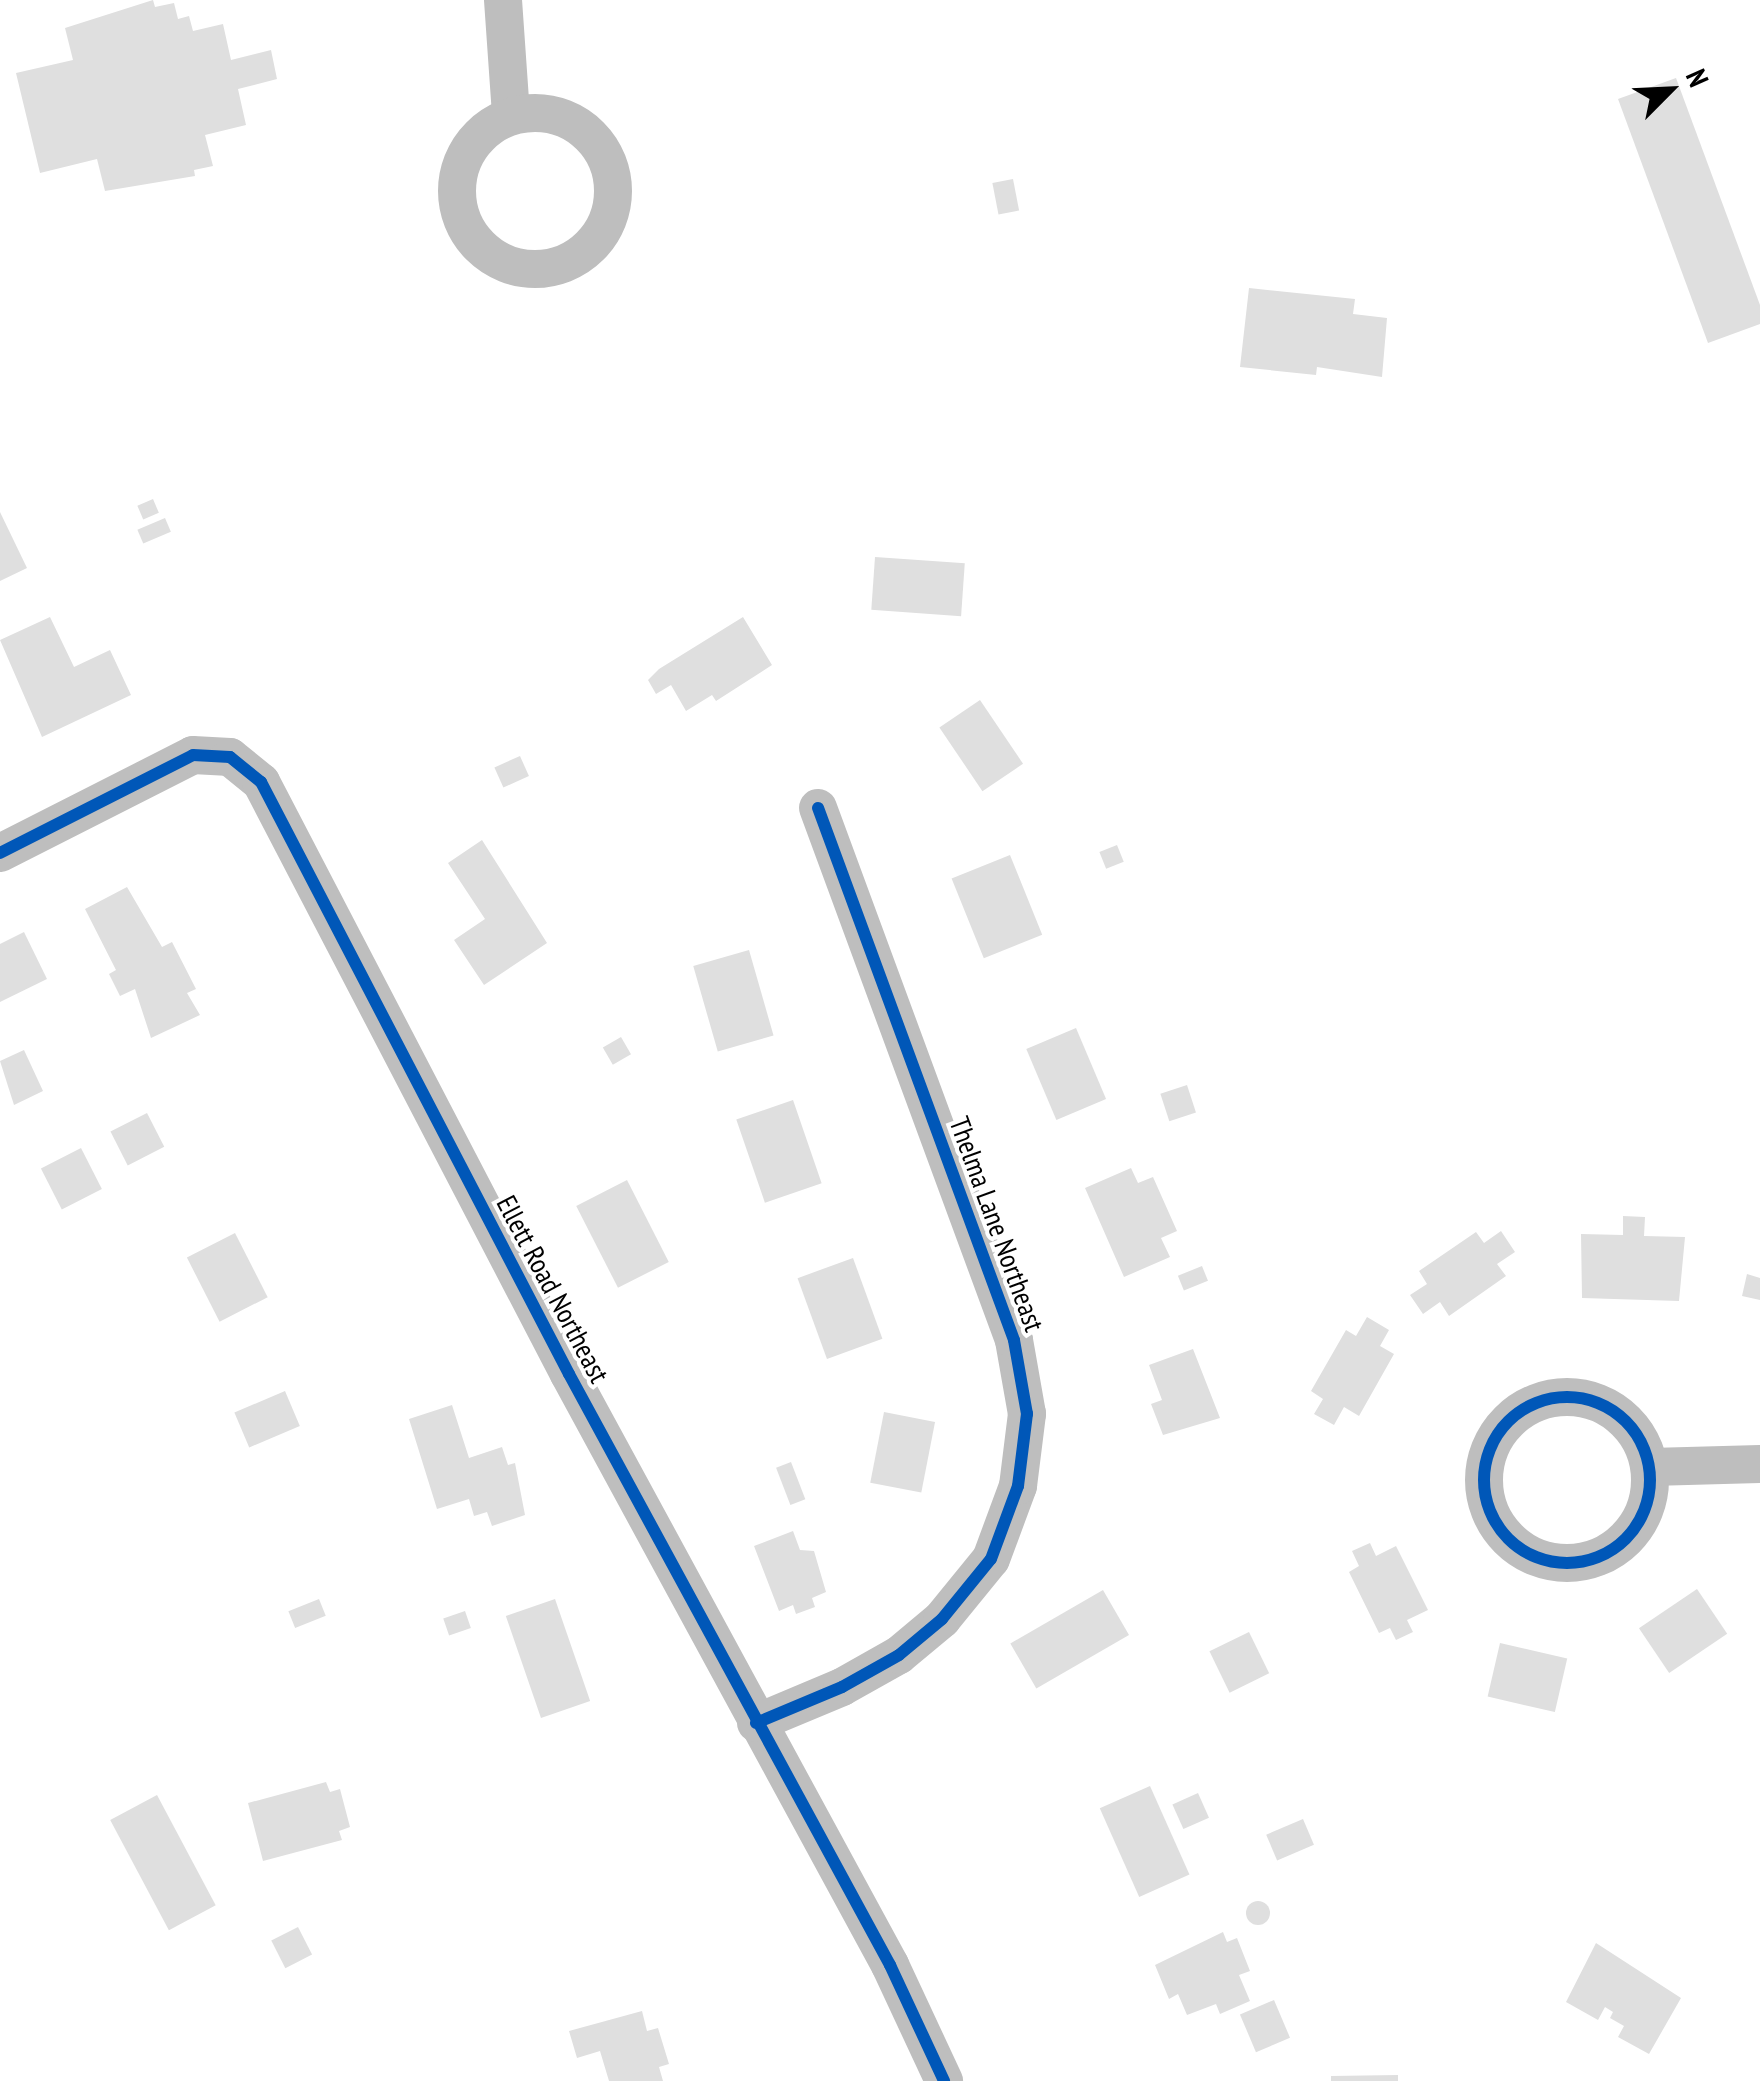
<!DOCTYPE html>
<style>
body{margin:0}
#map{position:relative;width:1760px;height:2081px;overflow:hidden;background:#fff;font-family:"PT Sans Narrow",sans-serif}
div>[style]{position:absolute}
.building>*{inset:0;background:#dfdfdf;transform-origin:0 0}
.round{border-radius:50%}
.minor>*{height:38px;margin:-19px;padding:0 19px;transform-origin:19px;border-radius:19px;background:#bebebe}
.minor>.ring{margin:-19px;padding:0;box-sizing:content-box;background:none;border:38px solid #bebebe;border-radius:50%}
.cycleway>*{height:12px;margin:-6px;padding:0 6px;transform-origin:6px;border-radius:6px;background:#0057b8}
.cycleway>.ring{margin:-6px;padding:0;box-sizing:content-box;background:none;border:12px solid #0057b8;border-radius:50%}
span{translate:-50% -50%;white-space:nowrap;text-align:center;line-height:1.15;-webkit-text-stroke:8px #fff;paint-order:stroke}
.street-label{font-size:28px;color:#000}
.north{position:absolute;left:1620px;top:40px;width:100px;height:100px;-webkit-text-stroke:8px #fff;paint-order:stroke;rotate:66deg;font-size:28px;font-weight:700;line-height:40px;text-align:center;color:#000}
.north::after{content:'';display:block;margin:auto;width:35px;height:45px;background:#000;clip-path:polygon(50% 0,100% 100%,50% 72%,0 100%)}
</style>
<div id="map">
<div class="building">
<i style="clip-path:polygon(153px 0,155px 7px,174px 3px,178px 19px,189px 16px,193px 31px,223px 24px,231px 60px,271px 50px,277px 79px,238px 89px,246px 125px,205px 135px,213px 166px,194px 170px,195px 176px,105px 191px,97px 159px,40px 173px,16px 73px,73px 60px,65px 28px)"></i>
<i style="clip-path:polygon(1676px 78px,1760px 305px,1760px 324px,1708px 343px,1618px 99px)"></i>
<i style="left:1013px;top:179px;width:32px;height:21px;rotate:79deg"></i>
<i style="clip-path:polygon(1249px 288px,1355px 299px,1353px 314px,1387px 318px,1382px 377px,1317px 367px,1316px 375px,1240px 367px)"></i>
<i style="left:153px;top:499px;width:15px;height:17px;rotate:67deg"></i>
<i style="clip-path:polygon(0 512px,27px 568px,0 581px)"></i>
<i style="left:165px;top:518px;width:15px;height:30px;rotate:67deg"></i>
<i style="left:875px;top:557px;width:90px;height:53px;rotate:4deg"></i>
<i style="clip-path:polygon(50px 617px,74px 667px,110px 650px,131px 695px,42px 737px,0 640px)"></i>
<i style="clip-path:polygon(743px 617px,772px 665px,716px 701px,712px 695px,686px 711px,671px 685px,656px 694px,648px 680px,659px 669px)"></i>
<i style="left:980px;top:700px;width:77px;height:49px;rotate:56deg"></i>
<i style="left:520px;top:756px;width:22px;height:28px;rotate:66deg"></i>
<i style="clip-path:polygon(482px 840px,547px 943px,484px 985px,454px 940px,485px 919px,448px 863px)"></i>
<i style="left:1117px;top:845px;width:18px;height:19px;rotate:68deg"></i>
<i style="left:1010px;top:855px;width:86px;height:63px;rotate:68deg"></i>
<i style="clip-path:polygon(127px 887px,162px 947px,172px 942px,196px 989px,187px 993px,200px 1015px,151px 1038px,135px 989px,120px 996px,109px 974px,116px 970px,85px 909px)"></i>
<i style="clip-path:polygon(24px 932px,47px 979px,0 1002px,0 944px)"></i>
<i style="left:749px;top:950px;width:89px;height:58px;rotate:74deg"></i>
<i style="left:1076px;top:1028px;width:77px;height:54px;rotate:67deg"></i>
<i style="left:621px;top:1037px;width:20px;height:21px;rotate:60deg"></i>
<i style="clip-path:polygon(24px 1050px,43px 1091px,14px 1105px,0 1061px)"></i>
<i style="left:1187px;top:1085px;width:29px;height:28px;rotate:72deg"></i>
<i style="left:793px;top:1100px;width:88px;height:60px;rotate:71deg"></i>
<i style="left:147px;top:1113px;width:38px;height:41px;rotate:63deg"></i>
<i style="left:81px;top:1148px;width:46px;height:45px;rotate:63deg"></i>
<i style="clip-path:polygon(1131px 1168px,1138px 1183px,1153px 1177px,1177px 1231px,1161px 1238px,1170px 1257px,1124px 1277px,1085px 1188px)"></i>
<i style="left:627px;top:1180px;width:92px;height:57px;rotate:63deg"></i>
<i style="clip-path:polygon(1623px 1216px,1645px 1217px,1644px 1236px,1685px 1237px,1679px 1301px,1582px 1298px,1581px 1234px,1623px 1235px)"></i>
<i style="clip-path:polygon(1501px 1231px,1515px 1252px,1497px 1264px,1506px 1276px,1449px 1316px,1440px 1302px,1423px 1314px,1410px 1295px,1427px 1284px,1419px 1271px,1476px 1232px,1484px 1243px)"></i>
<i style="left:235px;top:1233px;width:72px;height:54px;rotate:63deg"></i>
<i style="left:853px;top:1258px;width:86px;height:59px;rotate:70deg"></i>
<i style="left:1202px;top:1266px;width:16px;height:26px;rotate:68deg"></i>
<i style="clip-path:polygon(1747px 1274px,1760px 1278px,1760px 1300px,1742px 1296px)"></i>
<i style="clip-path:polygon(1367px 1317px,1389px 1330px,1380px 1346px,1394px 1354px,1359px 1416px,1344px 1407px,1334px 1425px,1314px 1414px,1323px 1399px,1311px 1391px,1346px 1330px,1356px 1336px)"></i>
<i style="clip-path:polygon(1193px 1349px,1220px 1418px,1163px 1435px,1151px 1404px,1162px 1400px,1149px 1365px)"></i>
<i style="left:285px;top:1391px;width:38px;height:55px;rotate:67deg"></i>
<i style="clip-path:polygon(452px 1405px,469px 1458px,502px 1447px,508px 1465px,515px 1463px,525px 1515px,492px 1526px,487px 1512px,474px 1516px,469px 1499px,437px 1509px,409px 1419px)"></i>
<i style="left:884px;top:1412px;width:52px;height:72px;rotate:11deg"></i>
<i style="left:791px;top:1462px;width:40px;height:16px;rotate:69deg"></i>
<i style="clip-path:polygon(793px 1531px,800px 1550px,814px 1551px,826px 1592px,812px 1598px,815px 1607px,796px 1614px,793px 1605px,779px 1611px,754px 1546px)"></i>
<i style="clip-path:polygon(1370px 1543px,1376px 1556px,1396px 1546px,1428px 1610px,1407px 1620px,1413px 1632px,1396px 1640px,1390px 1628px,1379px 1633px,1349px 1572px,1359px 1566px,1352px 1551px)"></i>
<i style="left:1697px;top:1589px;width:54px;height:70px;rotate:56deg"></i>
<i style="left:1103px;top:1590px;width:52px;height:107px;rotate:60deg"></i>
<i style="left:319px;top:1599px;width:18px;height:33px;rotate:68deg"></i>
<i style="left:555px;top:1599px;width:108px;height:52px;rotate:71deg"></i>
<i style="left:465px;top:1611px;width:18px;height:23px;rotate:71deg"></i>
<i style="left:1249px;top:1632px;width:46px;height:44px;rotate:64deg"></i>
<i style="left:1500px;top:1643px;width:69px;height:55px;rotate:13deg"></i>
<i style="clip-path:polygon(326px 1782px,330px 1792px,340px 1789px,350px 1827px,339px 1831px,342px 1840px,263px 1861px,248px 1803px)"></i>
<i style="left:1150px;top:1786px;width:97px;height:55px;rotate:66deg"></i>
<i style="left:1198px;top:1793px;width:27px;height:28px;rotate:66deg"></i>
<i style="left:157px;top:1795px;width:125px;height:53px;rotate:62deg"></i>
<i style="left:1303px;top:1819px;width:28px;height:40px;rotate:67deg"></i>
<i class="round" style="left:1246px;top:1901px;width:24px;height:24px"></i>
<i style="left:298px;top:1927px;width:31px;height:30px;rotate:63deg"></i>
<i style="clip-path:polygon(1223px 1932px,1227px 1942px,1237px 1938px,1250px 1971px,1239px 1975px,1250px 2001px,1220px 2014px,1216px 2004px,1187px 2015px,1178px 1994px,1169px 1999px,1155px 1965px)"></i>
<i style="clip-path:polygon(1596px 1943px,1681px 1998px,1649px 2054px,1618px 2037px,1624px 2026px,1610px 2018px,1613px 2012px,1605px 2007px,1598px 2020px,1566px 2002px)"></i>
<i style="left:1274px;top:2000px;width:41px;height:37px;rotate:67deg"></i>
<i style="clip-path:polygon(642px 2011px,647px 2031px,658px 2028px,669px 2064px,659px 2067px,663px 2081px,609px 2081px,600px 2051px,577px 2058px,569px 2031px)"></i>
<i style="clip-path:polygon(1398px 2075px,1398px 2081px,1331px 2081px,1331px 2076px)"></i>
</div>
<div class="minor">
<i style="left:503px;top:0;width:113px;rotate:86deg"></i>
<i class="ring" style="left:457px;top:113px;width:118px;height:118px"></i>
<i style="left:0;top:853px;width:216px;rotate:-26.9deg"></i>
<i style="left:193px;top:755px;width:37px;rotate:3deg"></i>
<i style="left:230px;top:757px;width:40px;rotate:39deg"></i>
<i style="left:261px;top:782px;width:667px;rotate:62.51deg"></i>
<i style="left:569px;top:1374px;width:673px;rotate:61.49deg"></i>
<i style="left:890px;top:1965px;width:128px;rotate:65deg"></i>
<i class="ring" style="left:1484px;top:1397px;width:128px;height:128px"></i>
<i style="left:1651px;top:1467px;width:109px;rotate:-1.6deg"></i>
<i style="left:756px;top:1723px;width:93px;rotate:-22.7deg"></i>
<i style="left:842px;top:1687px;width:65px;rotate:-29.3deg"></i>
<i style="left:899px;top:1655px;width:56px;rotate:-39.9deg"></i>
<i style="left:942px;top:1619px;width:77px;rotate:-50.8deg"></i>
<i style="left:991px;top:1559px;width:78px;rotate:-69.7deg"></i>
<i style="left:1018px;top:1486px;width:73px;rotate:-82.9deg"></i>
<i style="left:1027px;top:1414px;width:75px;rotate:-100deg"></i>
<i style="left:1014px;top:1340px;width:567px;rotate:-110.22deg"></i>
</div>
<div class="cycleway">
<i style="left:0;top:853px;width:216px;rotate:-26.9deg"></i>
<i style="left:193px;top:755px;width:37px;rotate:3deg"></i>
<i style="left:230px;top:757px;width:40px;rotate:39deg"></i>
<i style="left:261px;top:782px;width:667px;rotate:62.51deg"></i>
<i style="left:569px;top:1374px;width:673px;rotate:61.49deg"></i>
<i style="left:890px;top:1965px;width:128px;rotate:65deg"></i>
<i class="ring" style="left:1484px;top:1397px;width:154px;height:154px"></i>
<i style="left:756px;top:1723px;width:93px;rotate:-22.7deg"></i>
<i style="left:842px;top:1687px;width:65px;rotate:-29.3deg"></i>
<i style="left:899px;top:1655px;width:56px;rotate:-39.9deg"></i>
<i style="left:942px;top:1619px;width:77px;rotate:-50.8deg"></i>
<i style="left:991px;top:1559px;width:78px;rotate:-69.7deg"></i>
<i style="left:1018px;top:1486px;width:73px;rotate:-82.9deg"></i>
<i style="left:1027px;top:1414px;width:75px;rotate:-100deg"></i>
<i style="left:1014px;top:1340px;width:567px;rotate:-110.22deg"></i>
</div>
<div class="street-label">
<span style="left:997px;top:1224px;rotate:70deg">Thelma Lane Northeast</span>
<span style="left:553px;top:1289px;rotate:62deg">Ellett Road Northeast</span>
</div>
<div class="north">N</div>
</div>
